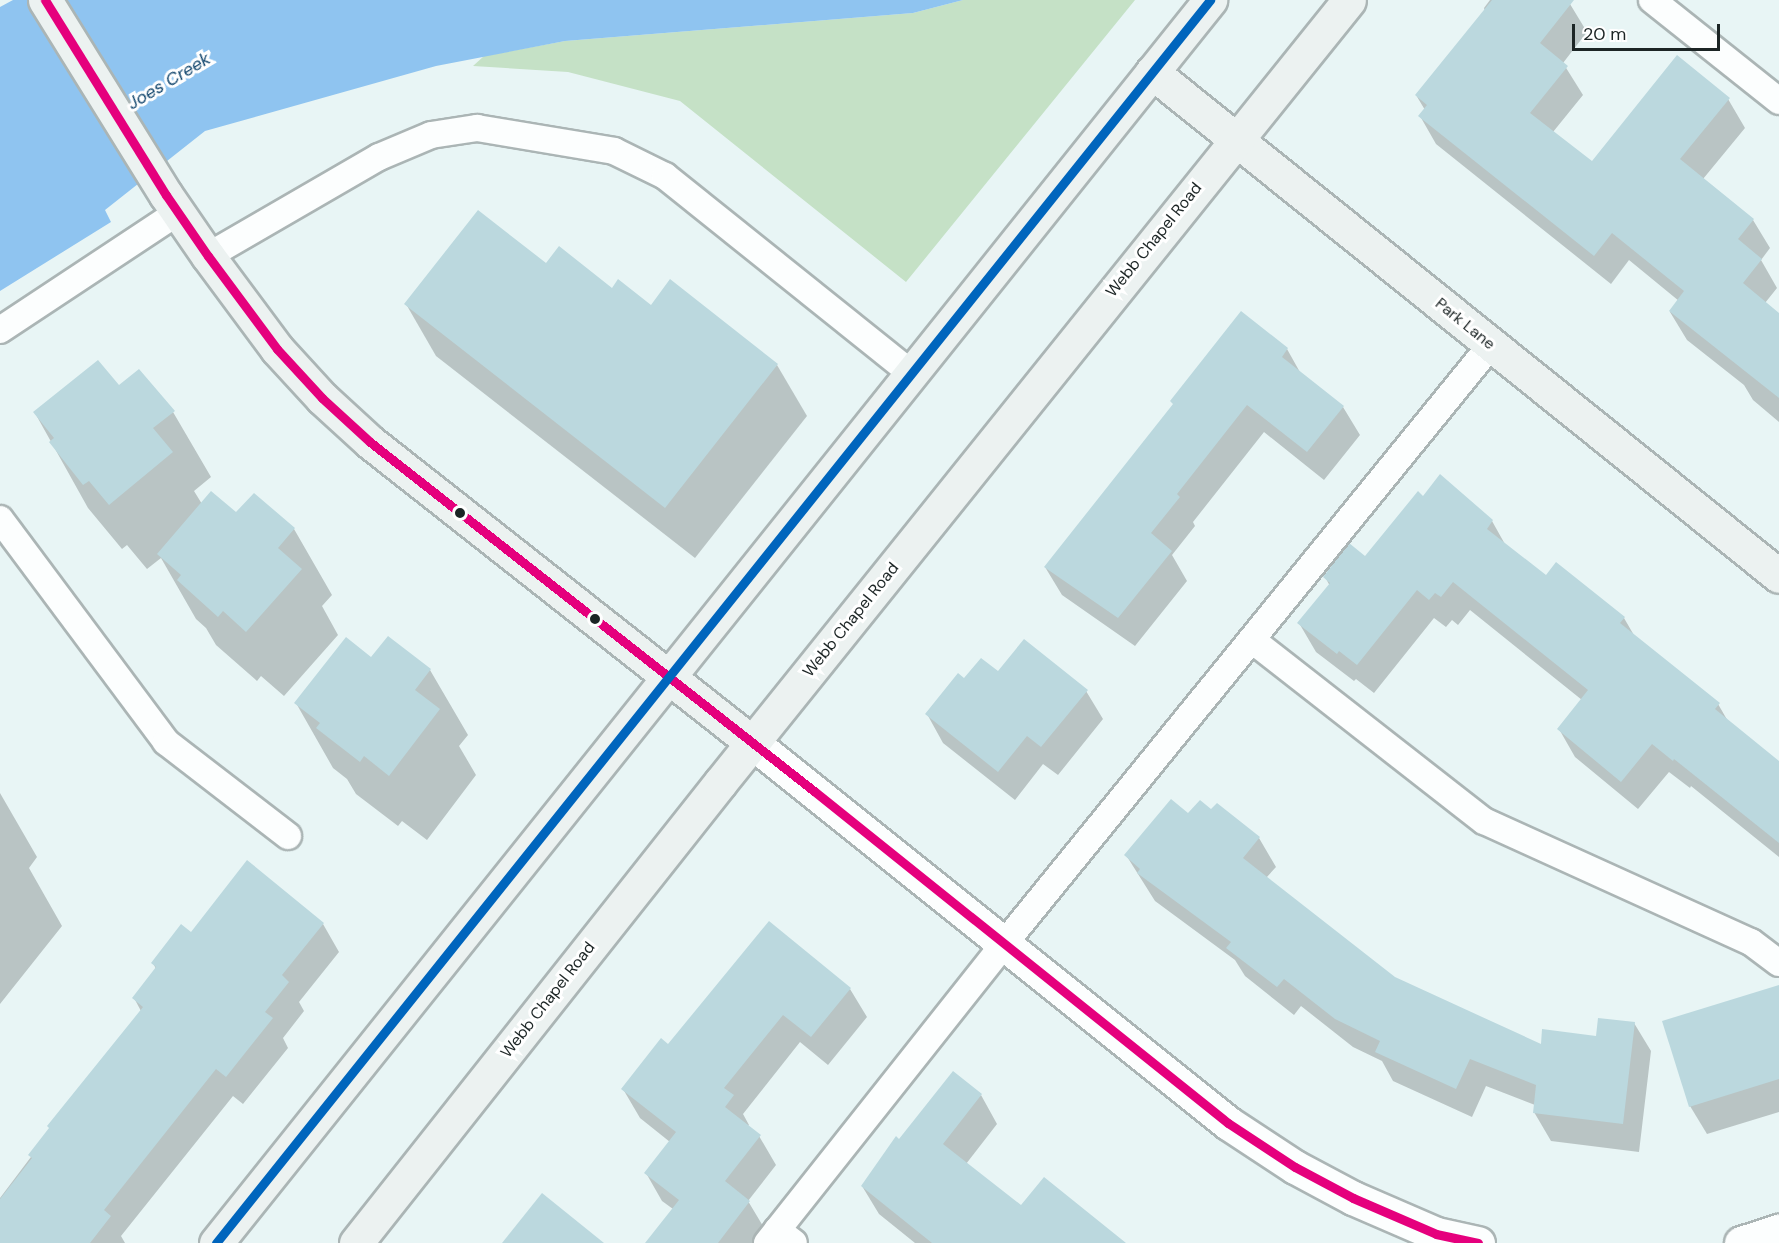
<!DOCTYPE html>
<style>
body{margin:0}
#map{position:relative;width:1779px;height:1243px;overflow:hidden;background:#e8f5f5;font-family:"DM Sans",sans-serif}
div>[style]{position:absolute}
.green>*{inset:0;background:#c5e1c6}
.water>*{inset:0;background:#8fc4f0}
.shadow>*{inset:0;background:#0003}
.building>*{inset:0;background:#bbd8de}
.roads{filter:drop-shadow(2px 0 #abb5b5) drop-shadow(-2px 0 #abb5b5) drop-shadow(0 2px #abb5b5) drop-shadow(0 -2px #abb5b5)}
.lane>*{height:26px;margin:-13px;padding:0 13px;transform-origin:13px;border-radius:13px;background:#fcfefe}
.street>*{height:33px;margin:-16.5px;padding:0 16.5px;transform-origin:16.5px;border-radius:16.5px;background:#fcfefe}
.secondary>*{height:33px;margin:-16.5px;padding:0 16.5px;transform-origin:16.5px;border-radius:16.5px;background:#ecf2f1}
.bus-1>*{height:9px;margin:-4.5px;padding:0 4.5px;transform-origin:4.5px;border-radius:4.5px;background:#e5007d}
.bus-2>*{height:9px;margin:-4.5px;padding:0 4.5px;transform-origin:4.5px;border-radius:4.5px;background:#0065bd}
.dots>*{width:16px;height:16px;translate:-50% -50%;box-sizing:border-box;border:3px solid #fff;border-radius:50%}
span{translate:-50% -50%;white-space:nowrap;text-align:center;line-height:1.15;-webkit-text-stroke:6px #fff;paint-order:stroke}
.street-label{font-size:16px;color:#1c2525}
.water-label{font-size:18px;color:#0f446c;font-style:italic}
.scale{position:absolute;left:1572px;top:24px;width:148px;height:27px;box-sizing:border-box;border:3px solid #1c2525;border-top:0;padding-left:8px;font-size:18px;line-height:21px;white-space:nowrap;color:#1c2525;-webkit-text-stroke:4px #fff;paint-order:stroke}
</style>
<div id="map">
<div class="green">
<i style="clip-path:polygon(963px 0,1135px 0,906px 282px,680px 101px,568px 72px,473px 66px,484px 56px,565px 41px,913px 13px)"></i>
</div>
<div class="water">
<i style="clip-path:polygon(13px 0,963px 0,913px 13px,565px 41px,436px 66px,205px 131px,105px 210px,111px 222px,0 291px,0 7px)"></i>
</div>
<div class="shadow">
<i style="clip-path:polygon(1490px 0,1565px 0,1570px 4px,1587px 32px,1563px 63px,1583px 95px,1553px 132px,1592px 163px,1728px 99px,1745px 128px,1703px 179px,1753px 220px,1770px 248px,1761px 260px,1777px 288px,1765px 303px,1779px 315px,1779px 422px,1753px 400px,1744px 385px,1687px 340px,1670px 312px,1679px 301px,1629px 260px,1611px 284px,1436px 144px,1420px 116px,1425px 110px,1416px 95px,1485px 11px,1484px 8px)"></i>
<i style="clip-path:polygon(546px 265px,612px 290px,777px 365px,807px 416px,695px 558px,436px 356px,406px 304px)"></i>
<i style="clip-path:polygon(1287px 349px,1301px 374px,1343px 407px,1360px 435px,1324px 480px,1264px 432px,1193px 522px,1195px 526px,1172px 555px,1187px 581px,1135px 646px,1062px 595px,1045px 567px)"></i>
<i style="clip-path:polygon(119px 387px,173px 412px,211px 477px,194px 491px,202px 504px,236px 514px,254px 495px,294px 529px,332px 595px,322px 606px,338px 635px,284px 696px,261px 676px,257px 681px,216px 645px,206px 628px,196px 619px,161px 558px,147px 569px,127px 545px,122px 549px,88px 508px,35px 413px)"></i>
<i style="clip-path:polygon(1424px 498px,1492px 521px,1506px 546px,1546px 577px,1624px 618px,1635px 637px,1718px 704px,1729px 723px,1779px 763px,1779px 857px,1691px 786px,1690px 788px,1669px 772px,1638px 809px,1575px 757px,1559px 729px,1582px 700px,1470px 610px,1458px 625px,1452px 620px,1446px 627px,1434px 618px,1374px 693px,1356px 679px,1354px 681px,1316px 652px,1299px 623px,1330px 586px,1325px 577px,1365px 558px)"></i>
<i style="clip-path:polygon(372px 659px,430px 670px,468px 735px,459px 746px,476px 775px,427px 840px,402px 821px,398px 826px,356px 794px,347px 779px,333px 768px,296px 703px)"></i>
<i style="clip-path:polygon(998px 673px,1086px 691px,1103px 719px,1058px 775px,1043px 764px,1015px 800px,943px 743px,927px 714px,965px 680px)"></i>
<i style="clip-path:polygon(0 793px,37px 857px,29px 868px,62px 926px,0 1004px)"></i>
<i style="clip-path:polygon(1217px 805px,1259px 838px,1276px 867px,1266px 878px,1394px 979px,1542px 1046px,1597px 1037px,1634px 1023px,1651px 1051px,1639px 1152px,1551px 1141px,1534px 1112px,1535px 1105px,1486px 1086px,1472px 1117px,1393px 1081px,1382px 1061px,1353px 1047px,1301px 1006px,1294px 1015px,1245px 976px,1235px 960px,1155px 901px,1126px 855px,1188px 816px,1211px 811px)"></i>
<i style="clip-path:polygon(323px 924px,339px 952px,299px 1002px,304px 1011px,283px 1038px,288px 1048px,243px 1104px,233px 1096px,121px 1236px,125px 1243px,0 1243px,0 1198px,141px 1011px,134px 998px,156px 969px,153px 963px,191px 934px)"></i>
<i style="clip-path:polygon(850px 989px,867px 1017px,828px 1065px,800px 1042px,743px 1114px,749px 1125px,747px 1127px,759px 1136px,776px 1165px,748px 1201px,766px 1231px,756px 1243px,683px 1243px,673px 1209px,662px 1201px,646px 1173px,670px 1142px,640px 1118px,623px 1089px,669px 1046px)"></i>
<i style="clip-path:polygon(1779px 994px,1779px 1112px,1707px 1134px,1690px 1106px)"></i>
<i style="clip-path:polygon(981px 1095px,997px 1124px,966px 1164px,1022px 1207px,1120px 1243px,915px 1243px,879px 1214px,862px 1186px,900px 1141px)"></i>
</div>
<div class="building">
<i style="clip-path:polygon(1492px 0,1574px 0,1540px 43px,1568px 66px,1530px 113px,1592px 161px,1677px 55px,1730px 98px,1680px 159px,1754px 219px,1738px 239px,1762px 259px,1743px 283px,1779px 313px,1779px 398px,1669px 311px,1684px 291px,1612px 233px,1594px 256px,1418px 116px,1427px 105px,1415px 95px)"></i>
<i style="clip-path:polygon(478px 210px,546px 263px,559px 246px,612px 288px,618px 279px,651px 305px,670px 279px,778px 364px,665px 508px,404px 304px)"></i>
<i style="clip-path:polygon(1241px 311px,1288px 348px,1282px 357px,1344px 406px,1307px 452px,1247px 405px,1177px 494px,1180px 497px,1151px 533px,1172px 551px,1118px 618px,1044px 567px,1173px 404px,1170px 401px)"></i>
<i style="clip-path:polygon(98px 360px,119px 385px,139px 369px,175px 411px,153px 428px,173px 452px,109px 505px,89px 481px,83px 485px,49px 442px,54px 438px,33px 412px)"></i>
<i style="clip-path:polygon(1440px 474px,1493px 520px,1487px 529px,1546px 575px,1556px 562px,1625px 617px,1620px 623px,1720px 703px,1715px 709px,1779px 761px,1779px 843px,1674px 759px,1673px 761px,1652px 744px,1621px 782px,1557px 729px,1588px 690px,1453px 582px,1441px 597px,1435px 593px,1429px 600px,1417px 590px,1357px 665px,1339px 651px,1337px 654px,1297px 623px,1330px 583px,1323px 577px,1349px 543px,1365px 556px,1418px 491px,1423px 496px)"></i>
<i style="clip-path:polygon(211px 491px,236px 512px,254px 493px,295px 528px,278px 548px,302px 569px,246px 632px,223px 611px,218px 617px,177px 580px,181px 575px,157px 554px)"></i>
<i style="clip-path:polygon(388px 636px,431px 669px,415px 690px,440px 709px,389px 776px,364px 756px,360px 762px,316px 728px,320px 723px,294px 703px,346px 637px,371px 657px)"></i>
<i style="clip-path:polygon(1024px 639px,1088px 690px,1041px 747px,1027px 736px,998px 772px,925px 714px,958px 673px,964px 678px,981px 658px,998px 671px)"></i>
<i style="clip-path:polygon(1171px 799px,1188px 813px,1200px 800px,1211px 809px,1217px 803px,1260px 837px,1243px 858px,1395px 977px,1541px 1044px,1542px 1029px,1596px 1036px,1598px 1018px,1635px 1022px,1623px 1124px,1533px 1113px,1536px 1085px,1470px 1059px,1456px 1089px,1375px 1052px,1380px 1041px,1335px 1019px,1284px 979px,1277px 987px,1226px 948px,1231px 942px,1137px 873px,1140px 869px,1124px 855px)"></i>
<i style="clip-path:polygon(247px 860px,324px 923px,282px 975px,289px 982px,265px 1012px,273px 1018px,226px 1077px,216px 1069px,104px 1210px,111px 1216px,90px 1243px,0 1243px,0 1199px,32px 1158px,28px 1155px,49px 1128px,47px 1126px,143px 1007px,132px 998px,156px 967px,151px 963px,181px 924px,191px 932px)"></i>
<i style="clip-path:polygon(769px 921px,851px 988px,811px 1037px,783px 1015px,724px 1088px,734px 1095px,725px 1107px,761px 1135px,725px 1181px,750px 1201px,718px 1243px,645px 1243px,679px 1200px,644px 1173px,676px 1132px,621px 1089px,661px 1038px,668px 1044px)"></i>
<i style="clip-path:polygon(1779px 985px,1779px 1079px,1689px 1107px,1662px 1021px)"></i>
<i style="clip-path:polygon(953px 1071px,982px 1094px,943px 1144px,1021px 1205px,1044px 1177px,1126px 1243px,932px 1243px,861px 1186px,896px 1136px,899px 1139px)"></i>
<i style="clip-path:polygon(542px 1193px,604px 1243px,502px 1243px)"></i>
</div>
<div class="roads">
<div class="lane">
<i style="left:1652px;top:0;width:162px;rotate:38.5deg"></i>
<i style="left:208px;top:256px;width:198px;rotate:-30.1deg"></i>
<i style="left:379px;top:157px;width:56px;rotate:-22.9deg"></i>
<i style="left:431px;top:135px;width:47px;rotate:-8.7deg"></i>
<i style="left:477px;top:128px;width:139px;rotate:9.5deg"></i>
<i style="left:614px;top:151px;width:57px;rotate:26.1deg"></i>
<i style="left:665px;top:176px;width:315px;rotate:38.7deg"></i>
<i style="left:0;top:330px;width:212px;rotate:-33.5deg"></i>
<i style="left:0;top:519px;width:278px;rotate:53.3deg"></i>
<i style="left:166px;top:742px;width:154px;rotate:37.6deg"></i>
<i style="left:1252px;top:640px;width:294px;rotate:38deg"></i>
<i style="left:1484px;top:821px;width:293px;rotate:24.4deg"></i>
<i style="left:1751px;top:942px;width:35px;rotate:37deg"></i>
<i style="left:777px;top:1230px;width:21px;rotate:37deg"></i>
<i style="left:767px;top:1243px;width:382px;rotate:-51.6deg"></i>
<i style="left:1004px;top:944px;width:772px;rotate:-50.89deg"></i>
</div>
<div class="street">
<i style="left:753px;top:743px;width:608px;rotate:38.66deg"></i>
<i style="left:1228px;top:1123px;width:80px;rotate:33.3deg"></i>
<i style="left:1295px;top:1167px;width:66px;rotate:28.1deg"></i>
<i style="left:1353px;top:1198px;width:90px;rotate:23.4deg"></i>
<i style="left:1436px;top:1234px;width:43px;rotate:12.1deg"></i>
<i style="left:1741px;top:1243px;width:40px;rotate:-18deg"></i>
</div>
<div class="secondary">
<i style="left:45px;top:0;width:229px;rotate:58.2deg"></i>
<i style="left:166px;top:195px;width:74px;rotate:55.5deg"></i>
<i style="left:208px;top:256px;width:116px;rotate:53.4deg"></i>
<i style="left:277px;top:349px;width:67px;rotate:47.4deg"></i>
<i style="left:322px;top:398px;width:65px;rotate:42.5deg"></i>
<i style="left:370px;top:442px;width:487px;rotate:38.2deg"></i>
<i style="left:1152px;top:72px;width:804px;rotate:38.79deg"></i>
<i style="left:216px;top:1243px;width:1592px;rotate:-51.35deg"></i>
<i style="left:356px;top:1243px;width:587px;rotate:-51.65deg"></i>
<i style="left:720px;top:783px;width:1004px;rotate:-51.22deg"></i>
</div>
</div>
<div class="bus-1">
<i style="left:45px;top:0;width:229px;rotate:58.2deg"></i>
<i style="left:166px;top:195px;width:74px;rotate:55.5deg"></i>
<i style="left:208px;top:256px;width:116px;rotate:53.4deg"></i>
<i style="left:277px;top:349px;width:67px;rotate:47.4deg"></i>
<i style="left:322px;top:398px;width:65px;rotate:42.5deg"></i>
<i style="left:370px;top:442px;width:565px;rotate:38.17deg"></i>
<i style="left:814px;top:791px;width:531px;rotate:38.73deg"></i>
<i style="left:1228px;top:1123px;width:80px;rotate:33.3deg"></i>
<i style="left:1295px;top:1167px;width:66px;rotate:28.1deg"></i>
<i style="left:1353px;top:1198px;width:90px;rotate:23.4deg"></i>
<i style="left:1436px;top:1234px;width:43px;rotate:12.1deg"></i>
</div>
<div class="bus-2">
<i style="left:216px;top:1243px;width:1592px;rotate:-51.35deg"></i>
</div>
<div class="dots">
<i style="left:460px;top:513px;background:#1c2525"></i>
<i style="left:595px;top:619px;background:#1c2525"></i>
</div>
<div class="street-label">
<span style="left:1154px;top:240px;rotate:-51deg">Webb Chapel Road</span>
<span style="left:1465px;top:324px;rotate:39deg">Park Lane</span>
<span style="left:851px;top:620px;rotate:-51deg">Webb Chapel Road</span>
<span style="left:548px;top:1000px;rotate:-52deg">Webb Chapel Road</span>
</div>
<div class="water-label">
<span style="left:169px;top:81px;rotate:-31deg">Joes Creek</span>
</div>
<div class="scale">20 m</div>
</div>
